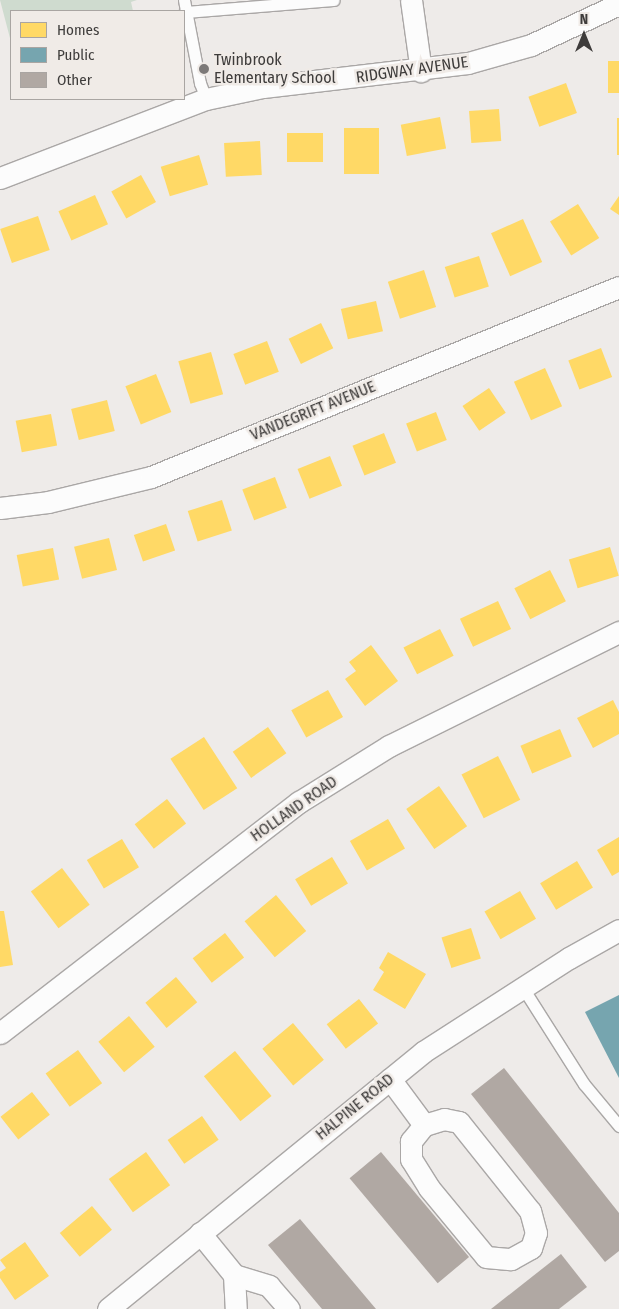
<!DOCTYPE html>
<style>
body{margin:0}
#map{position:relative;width:619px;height:1309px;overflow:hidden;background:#eeebe9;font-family:"Fira Sans Condensed",sans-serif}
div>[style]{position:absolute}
.green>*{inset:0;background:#cfdbcf}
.homes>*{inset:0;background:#ffd966;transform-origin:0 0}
.public>*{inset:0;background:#76a5af}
.building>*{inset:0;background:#b0a8a3;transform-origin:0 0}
.roads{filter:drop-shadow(1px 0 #aaa7a6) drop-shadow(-1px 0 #aaa7a6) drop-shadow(0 1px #aaa7a6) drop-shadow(0 -1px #aaa7a6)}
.lane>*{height:11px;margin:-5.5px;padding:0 5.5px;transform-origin:5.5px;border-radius:5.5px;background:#fcfcfc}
.street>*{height:21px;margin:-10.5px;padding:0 10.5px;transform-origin:10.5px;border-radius:10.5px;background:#fcfcfc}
.dots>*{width:14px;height:14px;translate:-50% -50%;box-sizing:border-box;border:2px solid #f0ebe7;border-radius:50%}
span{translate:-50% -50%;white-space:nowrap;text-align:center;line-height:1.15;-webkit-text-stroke:5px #f0ebe7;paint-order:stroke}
.poi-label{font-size:16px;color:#3e3c3b}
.left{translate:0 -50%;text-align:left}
.street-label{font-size:16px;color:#3e3c3b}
.legend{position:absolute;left:10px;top:10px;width:175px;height:90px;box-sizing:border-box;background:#f0ebe7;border:1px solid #a9a5a2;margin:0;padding:6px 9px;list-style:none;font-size:15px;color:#3e3c3b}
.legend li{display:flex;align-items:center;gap:10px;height:25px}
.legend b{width:25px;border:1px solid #a9a5a2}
.north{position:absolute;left:559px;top:10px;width:50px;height:50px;-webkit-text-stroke:4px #f0ebe7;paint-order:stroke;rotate:0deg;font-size:14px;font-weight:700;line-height:20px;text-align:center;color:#3e3c3b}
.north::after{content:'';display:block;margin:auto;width:18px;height:22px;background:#3e3c3b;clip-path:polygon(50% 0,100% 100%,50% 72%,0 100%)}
</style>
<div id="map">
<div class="green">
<i style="clip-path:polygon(0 0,137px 0,131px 2px,133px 11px,11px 11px,11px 42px)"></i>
</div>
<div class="homes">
<i style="left:619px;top:61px;width:32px;height:11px;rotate:90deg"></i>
<i style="left:566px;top:83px;width:32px;height:40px;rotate:70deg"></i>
<i style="left:499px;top:109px;width:32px;height:30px;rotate:86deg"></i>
<i style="left:440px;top:117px;width:32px;height:40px;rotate:79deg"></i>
<i style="left:617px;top:118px;width:2px;height:37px"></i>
<i style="left:344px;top:128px;width:35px;height:46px"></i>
<i style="left:287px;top:133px;width:36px;height:29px"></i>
<i style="left:260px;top:141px;width:34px;height:36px;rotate:87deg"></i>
<i style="left:199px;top:155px;width:31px;height:40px;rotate:73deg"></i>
<i style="left:141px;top:175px;width:31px;height:34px;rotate:61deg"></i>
<i style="left:95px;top:195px;width:32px;height:40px;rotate:66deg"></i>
<i style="clip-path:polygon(619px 196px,619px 215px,610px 209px)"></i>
<i style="left:578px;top:204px;width:40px;height:33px;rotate:58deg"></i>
<i style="left:38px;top:216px;width:36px;height:40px;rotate:71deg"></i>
<i style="left:523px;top:219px;width:47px;height:35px;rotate:66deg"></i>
<i style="left:479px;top:256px;width:32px;height:36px;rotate:72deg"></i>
<i style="left:424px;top:270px;width:39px;height:38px;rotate:72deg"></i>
<i style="left:376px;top:301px;width:31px;height:36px;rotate:77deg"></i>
<i style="left:321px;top:323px;width:28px;height:36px;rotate:64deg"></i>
<i style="left:267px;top:341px;width:33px;height:36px;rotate:69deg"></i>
<i style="left:601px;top:348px;width:31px;height:35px;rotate:69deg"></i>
<i style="left:211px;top:352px;width:44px;height:34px;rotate:74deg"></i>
<i style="left:545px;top:368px;width:42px;height:34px;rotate:66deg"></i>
<i style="left:156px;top:374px;width:41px;height:33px;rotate:68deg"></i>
<i style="left:489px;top:388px;width:30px;height:32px;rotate:56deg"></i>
<i style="left:107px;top:400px;width:32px;height:37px;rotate:76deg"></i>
<i style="left:436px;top:412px;width:30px;height:32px;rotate:69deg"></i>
<i style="left:51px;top:414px;width:32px;height:36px;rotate:79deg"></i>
<i style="left:384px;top:433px;width:32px;height:34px;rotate:68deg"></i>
<i style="left:330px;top:456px;width:32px;height:35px;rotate:68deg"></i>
<i style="left:275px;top:477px;width:33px;height:35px;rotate:69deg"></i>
<i style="left:222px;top:500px;width:32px;height:36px;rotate:72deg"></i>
<i style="left:166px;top:524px;width:28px;height:34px;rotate:71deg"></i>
<i style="left:109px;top:538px;width:33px;height:36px;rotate:76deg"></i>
<i style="left:610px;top:547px;width:30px;height:43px;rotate:73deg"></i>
<i style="left:53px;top:548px;width:32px;height:37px;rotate:79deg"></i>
<i style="left:550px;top:570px;width:35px;height:40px;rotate:63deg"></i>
<i style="left:498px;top:601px;width:31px;height:42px;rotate:65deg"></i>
<i style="left:440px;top:629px;width:30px;height:41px;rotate:63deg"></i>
<i style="clip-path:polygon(371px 645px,398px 681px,365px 706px,345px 679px,356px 671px,349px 662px)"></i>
<i style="left:328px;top:690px;width:31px;height:42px;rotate:61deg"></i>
<i style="clip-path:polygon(613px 700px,619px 712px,619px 734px,593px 748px,577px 718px)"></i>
<i style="left:268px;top:727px;width:32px;height:43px;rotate:55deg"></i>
<i style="left:560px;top:729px;width:30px;height:43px;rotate:67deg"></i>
<i style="left:204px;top:737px;width:61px;height:40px;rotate:57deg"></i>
<i style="left:498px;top:756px;width:49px;height:41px;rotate:63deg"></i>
<i style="left:439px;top:786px;width:49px;height:40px;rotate:55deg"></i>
<i style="left:167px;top:799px;width:31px;height:41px;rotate:52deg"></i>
<i style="left:388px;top:819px;width:34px;height:44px;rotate:60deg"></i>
<i style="clip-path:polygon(619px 837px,619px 872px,612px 876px,597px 850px)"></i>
<i style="left:122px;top:839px;width:33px;height:41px;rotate:59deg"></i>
<i style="left:332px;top:857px;width:31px;height:43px;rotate:59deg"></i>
<i style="left:577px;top:861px;width:31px;height:43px;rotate:59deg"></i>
<i style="left:62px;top:868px;width:46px;height:39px;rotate:53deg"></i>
<i style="left:520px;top:891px;width:32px;height:41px;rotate:60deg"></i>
<i style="left:276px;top:895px;width:47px;height:41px;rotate:50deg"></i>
<i style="clip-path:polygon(0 911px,4px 911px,13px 965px,0 967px)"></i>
<i style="left:471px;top:928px;width:32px;height:31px;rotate:72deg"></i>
<i style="left:225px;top:933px;width:31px;height:41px;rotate:52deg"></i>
<i style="clip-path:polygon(388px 952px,426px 974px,405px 1009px,373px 990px,384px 972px,379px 968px)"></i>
<i style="left:176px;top:977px;width:33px;height:40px;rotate:50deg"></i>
<i style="left:359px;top:999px;width:31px;height:41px;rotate:52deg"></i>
<i style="left:129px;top:1016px;width:40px;height:40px;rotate:50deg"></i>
<i style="left:293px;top:1023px;width:48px;height:40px;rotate:50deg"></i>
<i style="left:78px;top:1050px;width:41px;height:40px;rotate:54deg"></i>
<i style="left:235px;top:1051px;width:58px;height:40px;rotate:51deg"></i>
<i style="left:32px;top:1092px;width:29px;height:40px;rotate:52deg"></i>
<i style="left:202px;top:1116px;width:29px;height:42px;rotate:55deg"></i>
<i style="left:146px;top:1152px;width:41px;height:46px;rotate:54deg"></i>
<i style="left:92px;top:1206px;width:31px;height:42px;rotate:50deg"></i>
<i style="clip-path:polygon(25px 1242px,49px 1276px,15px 1300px,0 1278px,0 1272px,6px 1268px,0 1260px)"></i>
</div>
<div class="public">
<i style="clip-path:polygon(619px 995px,619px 1078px,585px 1012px)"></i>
</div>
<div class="building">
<i style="clip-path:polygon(504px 1068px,619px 1213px,619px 1251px,605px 1262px,471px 1094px)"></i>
<i style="left:381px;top:1152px;width:137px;height:41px;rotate:50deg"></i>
<i style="clip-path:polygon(300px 1219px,376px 1309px,322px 1309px,268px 1245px)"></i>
<i style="clip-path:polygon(561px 1254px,587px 1287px,559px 1309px,491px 1309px)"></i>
</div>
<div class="roads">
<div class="lane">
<i style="left:184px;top:0;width:85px;rotate:79.1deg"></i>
<i style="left:200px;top:83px;width:17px;rotate:69deg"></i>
<i style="left:185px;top:12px;width:149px;rotate:-4.6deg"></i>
<i style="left:523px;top:988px;width:114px;rotate:57.6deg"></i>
<i style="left:584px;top:1084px;width:55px;rotate:50.2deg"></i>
</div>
<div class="street">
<i style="left:411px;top:0;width:72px;rotate:82deg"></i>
<i style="left:0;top:178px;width:221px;rotate:-21deg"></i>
<i style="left:206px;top:99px;width:58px;rotate:-11.9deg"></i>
<i style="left:263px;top:87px;width:206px;rotate:-6.7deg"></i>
<i style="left:468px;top:63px;width:66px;rotate:-15.9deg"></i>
<i style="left:531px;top:45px;width:97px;rotate:-25deg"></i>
<i style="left:0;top:508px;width:48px;rotate:-7.1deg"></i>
<i style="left:48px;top:502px;width:106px;rotate:-13.6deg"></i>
<i style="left:151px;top:477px;width:505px;rotate:-22.1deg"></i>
<i style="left:0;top:1033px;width:378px;rotate:-37.7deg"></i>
<i style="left:299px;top:802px;width:106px;rotate:-31.9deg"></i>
<i style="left:389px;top:746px;width:257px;rotate:-26.4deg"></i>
<i style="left:390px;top:1079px;width:57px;rotate:53.5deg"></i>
<i style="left:424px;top:1125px;width:21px;rotate:129deg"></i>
<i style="left:411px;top:1141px;width:18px;rotate:90deg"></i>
<i style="left:411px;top:1159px;width:34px;rotate:58deg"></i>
<i style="left:429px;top:1188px;width:89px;rotate:50.4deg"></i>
<i style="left:486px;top:1257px;width:25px;rotate:5deg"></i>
<i style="left:511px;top:1259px;width:23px;rotate:-29deg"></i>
<i style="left:531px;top:1248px;width:16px;rotate:-72deg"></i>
<i style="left:536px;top:1233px;width:23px;rotate:-105deg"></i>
<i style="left:530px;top:1211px;width:114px;rotate:-128.6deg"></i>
<i style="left:459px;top:1122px;width:15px;rotate:-169deg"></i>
<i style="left:444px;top:1119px;width:21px;rotate:163deg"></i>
<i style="left:200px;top:1233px;width:54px;rotate:51deg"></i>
<i style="left:234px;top:1275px;width:34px;rotate:87deg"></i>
<i style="left:234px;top:1275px;width:37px;rotate:17deg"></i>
<i style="left:269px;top:1286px;width:30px;rotate:49deg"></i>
<i style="left:108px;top:1309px;width:407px;rotate:-39.2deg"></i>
<i style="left:423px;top:1052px;width:174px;rotate:-32.8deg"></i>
<i style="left:569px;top:958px;width:57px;rotate:-29.2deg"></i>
</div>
</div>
<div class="dots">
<i style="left:204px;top:69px;background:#7c7978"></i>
</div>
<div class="poi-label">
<span class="left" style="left:214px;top:69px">Twinbrook<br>Elementary School</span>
</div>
<div class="street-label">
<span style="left:412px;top:70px;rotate:-8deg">RIDGWAY AVENUE</span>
<span style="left:313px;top:411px;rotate:-22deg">VANDEGRIFT AVENUE</span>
<span style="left:294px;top:809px;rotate:-35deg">HOLLAND ROAD</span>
<span style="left:355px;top:1107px;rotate:-39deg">HALPINE ROAD</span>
</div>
<ul class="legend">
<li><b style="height:14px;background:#ffd966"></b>Homes</li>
<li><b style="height:14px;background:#76a5af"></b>Public</li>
<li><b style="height:14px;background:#b0a8a3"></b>Other</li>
</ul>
<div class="north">N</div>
</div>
